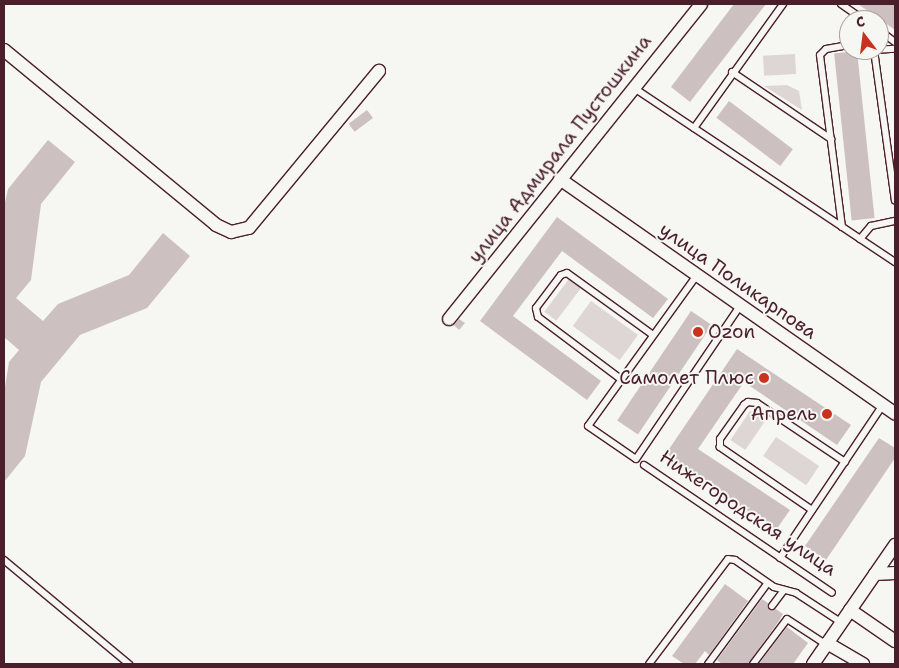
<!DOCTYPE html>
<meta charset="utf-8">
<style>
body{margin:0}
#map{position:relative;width:899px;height:668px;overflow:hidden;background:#f6f6f2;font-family:"Shantell Sans",sans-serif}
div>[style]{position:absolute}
.green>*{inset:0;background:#ddd6d5;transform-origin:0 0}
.building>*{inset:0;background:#ccc1c0;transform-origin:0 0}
.roads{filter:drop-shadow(1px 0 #4a1f2b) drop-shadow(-1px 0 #4a1f2b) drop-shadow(0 1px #4a1f2b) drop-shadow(0 -1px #4a1f2b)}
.service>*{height:6px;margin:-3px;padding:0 3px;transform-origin:3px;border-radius:3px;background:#f6f6f2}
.minor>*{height:12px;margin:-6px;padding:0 6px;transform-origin:6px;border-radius:6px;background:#f6f6f2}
.dots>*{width:14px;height:14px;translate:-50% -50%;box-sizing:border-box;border:2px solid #f6f6f2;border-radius:50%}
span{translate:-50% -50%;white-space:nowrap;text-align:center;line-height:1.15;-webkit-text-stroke:4px #f6f6f2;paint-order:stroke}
.street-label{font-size:19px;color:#4a1f2b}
.poi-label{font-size:19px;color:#4a1f2b}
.left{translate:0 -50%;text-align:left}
.right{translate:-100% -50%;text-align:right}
.frame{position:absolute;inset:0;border:5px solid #4a1f2b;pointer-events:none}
.north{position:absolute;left:839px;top:10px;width:50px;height:50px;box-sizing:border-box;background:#f6f6f2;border:1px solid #b1a0a2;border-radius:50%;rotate:345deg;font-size:14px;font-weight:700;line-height:20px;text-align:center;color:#4a1f2b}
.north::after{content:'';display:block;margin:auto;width:18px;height:22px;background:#c8321e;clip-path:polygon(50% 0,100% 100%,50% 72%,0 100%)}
</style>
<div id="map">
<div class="green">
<i style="left:795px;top:54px;width:20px;height:32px;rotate:87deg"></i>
<i style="clip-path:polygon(787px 85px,799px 91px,802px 110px,764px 86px)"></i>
<i style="left:569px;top:279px;width:15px;height:41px;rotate:37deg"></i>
<i style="left:591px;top:301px;width:58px;height:31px;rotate:36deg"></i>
<i style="left:750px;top:411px;width:18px;height:35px;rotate:34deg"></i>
<i style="left:776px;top:437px;width:52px;height:23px;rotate:34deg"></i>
</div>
<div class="building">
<i style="clip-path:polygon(734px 4px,766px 4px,690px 102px,671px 87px)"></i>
<i style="clip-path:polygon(858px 4px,895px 4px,895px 30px,885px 23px)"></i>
<i style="left:857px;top:51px;width:168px;height:23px;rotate:84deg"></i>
<i style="left:729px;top:101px;width:80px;height:21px;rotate:37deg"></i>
<i style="left:367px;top:110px;width:10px;height:23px;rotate:53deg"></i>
<i style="clip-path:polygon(48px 140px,75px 162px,41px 204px,31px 280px,16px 298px,43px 321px,58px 304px,129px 275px,163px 233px,190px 256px,147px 308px,80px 335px,41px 382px,25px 456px,4px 482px,4px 393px,9px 362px,19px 350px,4px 337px,4px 207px,8px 189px)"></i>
<i style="clip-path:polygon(557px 217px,668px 299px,653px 318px,562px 251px,513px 316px,601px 381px,587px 400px,480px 321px)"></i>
<i style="left:691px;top:311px;width:25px;height:132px;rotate:34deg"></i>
<i style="clip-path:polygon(459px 319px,465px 323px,459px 330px,454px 325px)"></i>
<i style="clip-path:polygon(737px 349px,851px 425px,837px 445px,744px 382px,698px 449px,790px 510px,776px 530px,665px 455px)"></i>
<i style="clip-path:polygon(879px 438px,895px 448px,895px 458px,826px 560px,805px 546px)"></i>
<i style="clip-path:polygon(725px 584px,748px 601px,709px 655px,705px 651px,695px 664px,684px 664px,672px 656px)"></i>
<i style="clip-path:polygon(762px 599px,768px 603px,769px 610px,776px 609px,783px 614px,779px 621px,748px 664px,722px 664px,717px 660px)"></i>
<i style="clip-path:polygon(787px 627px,808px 643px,793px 664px,759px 664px)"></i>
</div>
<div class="roads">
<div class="service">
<i style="left:841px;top:4px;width:28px;rotate:35deg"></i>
<i style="left:879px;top:30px;width:20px;rotate:37deg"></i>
<i style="left:873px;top:50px;width:22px;rotate:-3deg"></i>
<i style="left:874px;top:50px;width:152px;rotate:82.1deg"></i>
<i style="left:732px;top:72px;width:120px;rotate:34.1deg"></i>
<i style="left:634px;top:88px;width:314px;rotate:33.7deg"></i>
<i style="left:694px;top:128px;width:153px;rotate:-54.3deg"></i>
<i style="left:842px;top:227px;width:173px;rotate:-97.3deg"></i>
<i style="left:820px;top:55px;width:8px;rotate:-45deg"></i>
<i style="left:826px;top:49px;width:23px;rotate:-10deg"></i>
<i style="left:860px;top:239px;width:17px;rotate:-50deg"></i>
<i style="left:871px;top:226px;width:25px;rotate:-12deg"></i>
<i style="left:697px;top:275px;width:186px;rotate:125.8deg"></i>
<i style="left:588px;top:426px;width:58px;rotate:34.5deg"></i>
<i style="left:636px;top:459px;width:185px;rotate:-55.8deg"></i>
<i style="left:622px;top:380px;width:105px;rotate:-143.1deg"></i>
<i style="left:538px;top:317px;width:9px;rotate:-103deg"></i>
<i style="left:536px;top:308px;width:41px;rotate:-52.9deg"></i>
<i style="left:561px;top:275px;width:6px;rotate:-18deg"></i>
<i style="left:567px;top:273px;width:106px;rotate:35.8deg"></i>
<i style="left:644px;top:465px;width:227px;rotate:34.2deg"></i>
<i style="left:812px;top:510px;width:112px;rotate:-145.6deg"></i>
<i style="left:720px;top:447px;width:8px;rotate:-90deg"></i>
<i style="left:720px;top:439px;width:42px;rotate:-54.8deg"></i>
<i style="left:744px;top:405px;width:5px;rotate:-37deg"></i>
<i style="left:748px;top:402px;width:9px;rotate:6deg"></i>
<i style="left:757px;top:403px;width:106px;rotate:33.8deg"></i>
<i style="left:780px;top:558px;width:184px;rotate:-56.1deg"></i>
<i style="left:4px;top:560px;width:163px;rotate:39.8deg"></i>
<i style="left:772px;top:606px;width:20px;rotate:-53deg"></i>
<i style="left:649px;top:664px;width:131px;rotate:-53deg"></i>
<i style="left:728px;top:559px;width:7px;rotate:8deg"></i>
<i style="left:735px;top:560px;width:47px;rotate:34.7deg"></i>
<i style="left:774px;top:587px;width:23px;rotate:15deg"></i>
<i style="left:796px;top:593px;width:55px;rotate:33.1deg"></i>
<i style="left:708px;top:664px;width:99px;rotate:-53.6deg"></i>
<i style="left:753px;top:664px;width:56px;rotate:-52.9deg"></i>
<i style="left:787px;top:619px;width:48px;rotate:33deg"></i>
</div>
<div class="minor">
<i style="left:4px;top:50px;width:275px;rotate:39.5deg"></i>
<i style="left:216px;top:225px;width:17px;rotate:25deg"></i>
<i style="left:231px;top:232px;width:18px;rotate:-13deg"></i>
<i style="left:249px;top:228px;width:204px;rotate:-50.4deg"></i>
<i style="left:560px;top:179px;width:409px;rotate:35deg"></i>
<i style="left:449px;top:319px;width:403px;rotate:-51.3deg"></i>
<i style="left:875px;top:574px;width:20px;rotate:-3deg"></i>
<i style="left:850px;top:610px;width:55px;rotate:34.6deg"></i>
<i style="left:827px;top:643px;width:42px;rotate:30.3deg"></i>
<i style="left:813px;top:664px;width:145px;rotate:-55.4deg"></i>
</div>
</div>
<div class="dots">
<i style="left:698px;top:332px;background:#c8321e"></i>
<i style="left:764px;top:378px;background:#c8321e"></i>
<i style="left:827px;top:414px;background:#c8321e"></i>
</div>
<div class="street-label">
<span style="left:560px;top:149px;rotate:-52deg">улица Адмирала Пустошкина</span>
<span style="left:738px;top:281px;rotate:35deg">улица Поликарпова</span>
<span style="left:748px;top:513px;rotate:34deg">Нижегородская улица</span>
</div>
<div class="poi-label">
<span class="left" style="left:708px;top:332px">Ozon</span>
<span class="right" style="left:754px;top:378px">Самолет Плюс</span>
<span class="right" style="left:817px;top:414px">Апрель</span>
</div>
<div class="frame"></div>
<div class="north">С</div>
</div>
